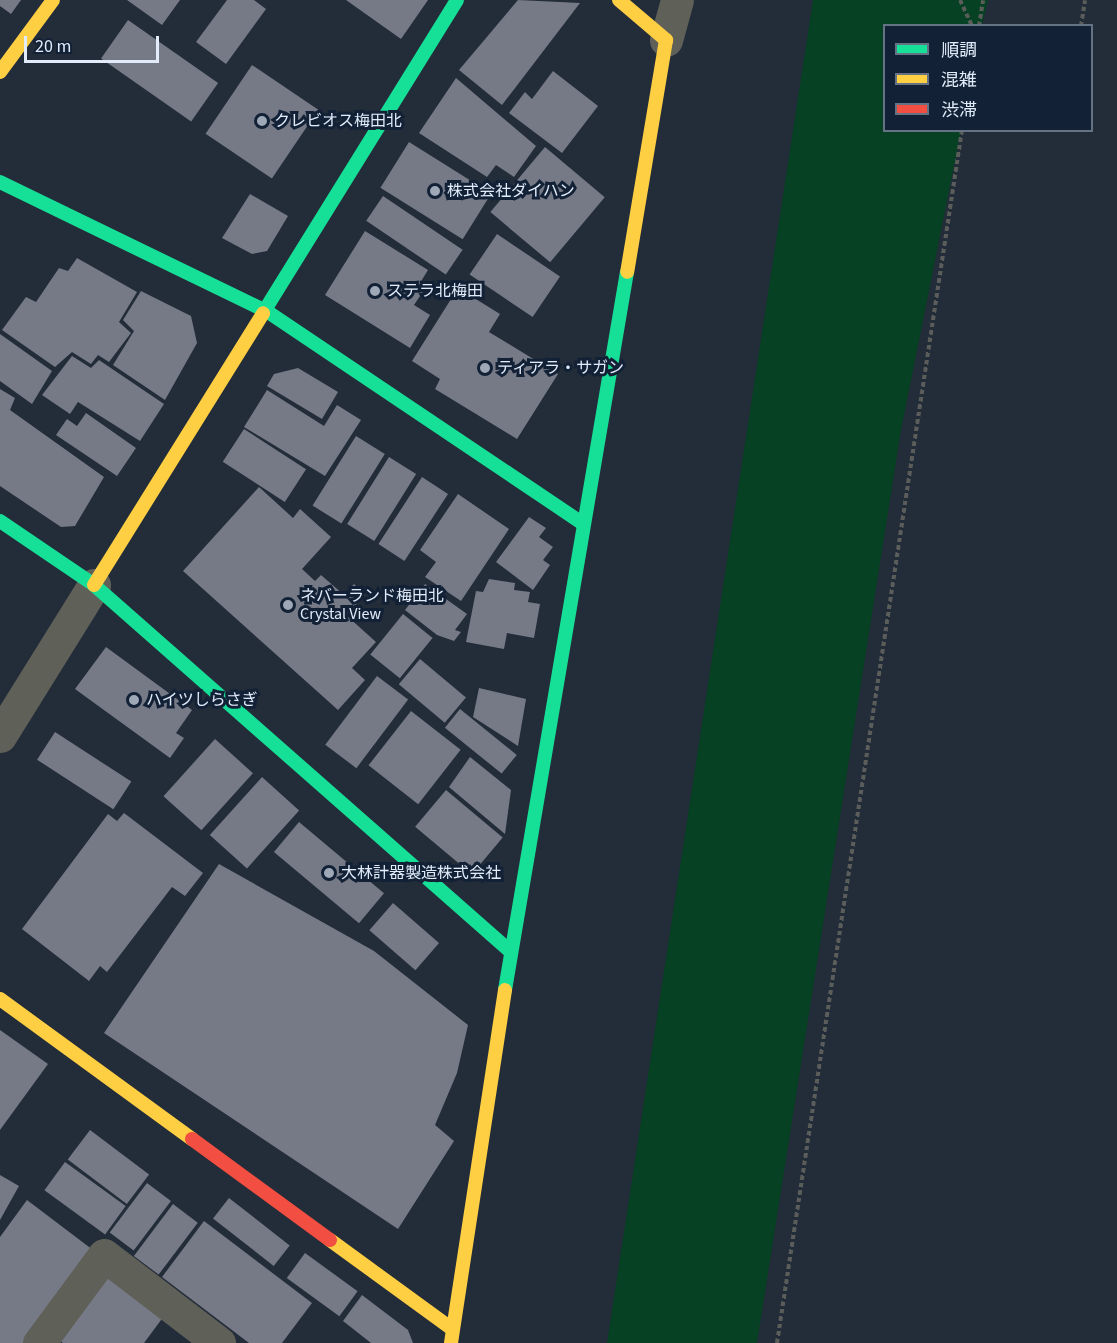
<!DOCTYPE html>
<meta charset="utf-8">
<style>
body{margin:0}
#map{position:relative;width:1117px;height:1343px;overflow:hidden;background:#232c39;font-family:"Source Sans 3","Noto Sans JP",sans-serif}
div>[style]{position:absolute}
.green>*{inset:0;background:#054122}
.building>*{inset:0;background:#767a87;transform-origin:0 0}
.path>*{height:4px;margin-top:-2px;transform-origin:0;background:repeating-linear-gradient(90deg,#5a5d5a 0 4.5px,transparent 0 7.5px)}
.street>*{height:33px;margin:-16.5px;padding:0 16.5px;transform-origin:16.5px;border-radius:16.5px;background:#5f6058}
.fast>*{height:14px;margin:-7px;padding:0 7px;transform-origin:7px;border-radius:7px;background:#16e098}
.slow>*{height:14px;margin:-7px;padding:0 7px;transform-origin:7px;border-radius:7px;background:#ffcf43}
.jam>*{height:14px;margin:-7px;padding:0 7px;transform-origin:7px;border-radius:7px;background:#f24e42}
.dots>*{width:16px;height:16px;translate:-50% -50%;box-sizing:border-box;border:3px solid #122136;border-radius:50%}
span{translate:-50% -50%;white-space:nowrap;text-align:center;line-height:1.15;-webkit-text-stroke:6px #122136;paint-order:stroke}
.poi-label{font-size:16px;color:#e1ebfa}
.left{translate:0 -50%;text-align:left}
.legend{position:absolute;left:883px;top:24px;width:210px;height:108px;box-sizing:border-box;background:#122136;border:2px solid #657284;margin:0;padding:8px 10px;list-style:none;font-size:18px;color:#e1ebfa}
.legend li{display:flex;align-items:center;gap:12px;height:30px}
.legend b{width:30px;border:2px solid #657284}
.scale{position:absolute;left:24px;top:36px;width:135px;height:27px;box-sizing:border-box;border:3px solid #e1ebfa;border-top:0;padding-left:8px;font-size:18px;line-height:21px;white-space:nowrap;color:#e1ebfa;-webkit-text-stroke:4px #122136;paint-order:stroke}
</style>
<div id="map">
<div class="green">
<i style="clip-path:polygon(813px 0,988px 0,982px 25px,884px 26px,884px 130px,961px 131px,901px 430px,757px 1343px,607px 1343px)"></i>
</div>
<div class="building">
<i style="clip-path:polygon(0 0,21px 0,11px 14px,0 6px)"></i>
<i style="clip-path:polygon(127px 0,180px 0,162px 25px)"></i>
<i style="clip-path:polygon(227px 0,254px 0,266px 9px,226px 64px,196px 42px)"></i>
<i style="clip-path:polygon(346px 0,428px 0,401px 39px)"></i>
<i style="clip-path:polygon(518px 0,580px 3px,502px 105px,459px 70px)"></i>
<i style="left:128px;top:20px;width:110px;height:47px;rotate:35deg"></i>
<i style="left:252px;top:65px;width:80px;height:83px;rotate:34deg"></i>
<i style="clip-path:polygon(553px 71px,598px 106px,562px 153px,509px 113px,525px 92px,532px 99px)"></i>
<i style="clip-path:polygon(456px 78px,536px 146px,514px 177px,496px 165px,487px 177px,419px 133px)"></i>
<i style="left:409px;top:142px;width:97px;height:54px;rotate:32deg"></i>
<i style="left:545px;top:147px;width:78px;height:85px;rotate:40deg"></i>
<i style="clip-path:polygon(250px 194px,288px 216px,267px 251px,252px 254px,222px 238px)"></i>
<i style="left:383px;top:196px;width:96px;height:30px;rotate:34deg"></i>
<i style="clip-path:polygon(365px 231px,428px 270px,420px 283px,426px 287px,414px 305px,430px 315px,410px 348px,325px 295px)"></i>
<i style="left:497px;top:234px;width:76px;height:49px;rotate:34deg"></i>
<i style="clip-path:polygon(77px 258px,137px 292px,119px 322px,131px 333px,109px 362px,98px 355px,91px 364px,72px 352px,55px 367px,2px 330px,26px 297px,36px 302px,59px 268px,68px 271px)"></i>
<i style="clip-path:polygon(458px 288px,500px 314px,489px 332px,558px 374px,517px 439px,435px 389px,440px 379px,412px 361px)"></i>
<i style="clip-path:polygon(141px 291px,191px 316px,197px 343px,165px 400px,113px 365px,134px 331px,123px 320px)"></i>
<i style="clip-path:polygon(0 334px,52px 371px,32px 404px,0 381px)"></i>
<i style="clip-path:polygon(72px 356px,91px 368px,99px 360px,164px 404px,140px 441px,78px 402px,70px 414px,42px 395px)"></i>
<i style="clip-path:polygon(298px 368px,338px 392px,322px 419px,267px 386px,274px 374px)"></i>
<i style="clip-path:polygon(0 389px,15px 398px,10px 410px,104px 477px,75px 526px,61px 527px,0 486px)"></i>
<i style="clip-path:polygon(267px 390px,324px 426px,337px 405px,361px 420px,325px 476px,244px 427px)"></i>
<i style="clip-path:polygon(86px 413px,136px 448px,117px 476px,56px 435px,67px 419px,77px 426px)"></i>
<i style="left:244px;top:429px;width:74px;height:39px;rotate:33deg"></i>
<i style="left:356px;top:436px;width:34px;height:82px;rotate:32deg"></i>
<i style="left:389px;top:457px;width:32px;height:79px;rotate:32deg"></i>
<i style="left:422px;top:477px;width:31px;height:80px;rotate:33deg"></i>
<i style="clip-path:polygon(259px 487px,293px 518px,300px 509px,331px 537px,302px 569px,315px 581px,321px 575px,344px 595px,354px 584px,365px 595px,346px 615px,376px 642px,352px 668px,365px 680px,338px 710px,183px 571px)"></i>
<i style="clip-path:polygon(458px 494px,509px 529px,461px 601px,425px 577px,436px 562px,420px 550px)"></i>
<i style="clip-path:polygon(529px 517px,546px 528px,539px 537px,553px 547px,543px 560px,550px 565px,533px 590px,496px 562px)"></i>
<i style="clip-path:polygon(489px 579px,515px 583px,514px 590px,530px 592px,528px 602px,540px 604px,534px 638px,507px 633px,504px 649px,466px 642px,476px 591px,483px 592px)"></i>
<i style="clip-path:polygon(425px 584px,467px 614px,455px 630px,461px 632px,454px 641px,437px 635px,405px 610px)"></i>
<i style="left:403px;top:614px;width:38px;height:52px;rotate:39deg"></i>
<i style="clip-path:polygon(106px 647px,192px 710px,176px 733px,184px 738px,170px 758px,75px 689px)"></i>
<i style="left:420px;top:659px;width:60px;height:33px;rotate:40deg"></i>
<i style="left:377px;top:676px;width:39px;height:86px;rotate:37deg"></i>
<i style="clip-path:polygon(479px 688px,526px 699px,518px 746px,473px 717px)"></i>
<i style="left:460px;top:709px;width:73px;height:24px;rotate:39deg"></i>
<i style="left:411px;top:711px;width:63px;height:69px;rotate:38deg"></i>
<i style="left:55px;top:732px;width:91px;height:33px;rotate:33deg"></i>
<i style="left:215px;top:739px;width:51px;height:77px;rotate:42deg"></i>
<i style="clip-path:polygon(470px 757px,511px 790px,505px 834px,449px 787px)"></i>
<i style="left:262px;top:777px;width:50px;height:78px;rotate:42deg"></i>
<i style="left:446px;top:790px;width:74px;height:48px;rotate:40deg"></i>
<i style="clip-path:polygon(124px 813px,203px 873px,185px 896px,172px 887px,107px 972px,100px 966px,89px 981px,22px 929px,108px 814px,117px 821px)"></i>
<i style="left:299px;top:822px;width:111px;height:39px;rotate:40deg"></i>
<i style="clip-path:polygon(219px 864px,374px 951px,468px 1025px,457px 1073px,435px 1125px,454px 1141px,398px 1229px,104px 1033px)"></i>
<i style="left:393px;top:903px;width:61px;height:36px;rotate:41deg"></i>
<i style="clip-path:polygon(0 1030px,48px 1064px,0 1130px)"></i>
<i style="left:90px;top:1130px;width:74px;height:37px;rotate:37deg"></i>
<i style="left:65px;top:1162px;width:75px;height:35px;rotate:36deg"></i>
<i style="clip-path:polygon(0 1175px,19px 1186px,0 1220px)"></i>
<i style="left:147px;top:1183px;width:30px;height:62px;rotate:37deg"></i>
<i style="left:229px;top:1198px;width:77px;height:26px;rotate:38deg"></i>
<i style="clip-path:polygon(27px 1200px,93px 1250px,23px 1343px,0 1343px,0 1237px)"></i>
<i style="left:173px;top:1204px;width:31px;height:65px;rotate:37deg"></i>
<i style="clip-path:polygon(204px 1221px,312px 1303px,282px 1343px,249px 1343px,162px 1277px)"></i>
<i style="left:305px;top:1253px;width:65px;height:31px;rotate:36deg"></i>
<i style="clip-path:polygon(104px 1272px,164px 1316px,144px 1343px,63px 1343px,56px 1338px)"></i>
<i style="clip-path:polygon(362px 1295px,408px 1330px,413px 1343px,371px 1343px,343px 1321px)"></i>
</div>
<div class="path">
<i style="left:960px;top:0;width:29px;rotate:65deg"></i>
<i style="left:979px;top:26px;width:26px;rotate:-81deg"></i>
<i style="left:1081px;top:26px;width:26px;rotate:-81deg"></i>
<i style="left:777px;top:1343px;width:1227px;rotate:-81.33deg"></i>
</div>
<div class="street">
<i style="left:666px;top:40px;width:41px;rotate:-74.6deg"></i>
<i style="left:0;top:736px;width:178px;rotate:-58.1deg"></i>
<i style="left:39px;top:1343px;width:109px;rotate:-53.5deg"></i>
<i style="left:104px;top:1255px;width:145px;rotate:37.4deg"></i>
</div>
<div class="fast">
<i style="left:0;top:182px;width:298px;rotate:25.9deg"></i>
<i style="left:268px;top:312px;width:378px;rotate:33.9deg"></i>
<i style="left:263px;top:313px;width:368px;rotate:-58.2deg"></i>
<i style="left:0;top:521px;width:114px;rotate:34.2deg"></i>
<i style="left:94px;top:585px;width:555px;rotate:41.35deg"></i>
<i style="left:505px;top:990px;width:728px;rotate:-80.36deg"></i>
</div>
<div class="slow">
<i style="left:619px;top:0;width:62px;rotate:40.4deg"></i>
<i style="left:666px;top:40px;width:235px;rotate:99.5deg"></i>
<i style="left:0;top:72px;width:89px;rotate:-53.6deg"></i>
<i style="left:94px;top:585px;width:320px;rotate:-58.1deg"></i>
<i style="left:0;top:999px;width:238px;rotate:36.1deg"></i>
<i style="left:330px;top:1240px;width:151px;rotate:36.1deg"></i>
<i style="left:451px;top:1343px;width:357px;rotate:-81.3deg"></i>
</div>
<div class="jam">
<i style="left:192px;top:1139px;width:171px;rotate:36.2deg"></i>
</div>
<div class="dots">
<i style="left:262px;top:121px;background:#9ea8b6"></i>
<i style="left:435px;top:191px;background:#9ea8b6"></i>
<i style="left:375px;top:291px;background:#9ea8b6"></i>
<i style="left:485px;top:368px;background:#9ea8b6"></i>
<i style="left:288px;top:605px;background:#9ea8b6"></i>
<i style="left:134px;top:700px;background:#9ea8b6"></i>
<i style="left:329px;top:873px;background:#9ea8b6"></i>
</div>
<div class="poi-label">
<span class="left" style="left:274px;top:121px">クレビオス梅田北</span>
<span class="left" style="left:447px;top:191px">株式会社ダイハン</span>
<span class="left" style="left:387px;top:291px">ステラ北梅田</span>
<span class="left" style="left:497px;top:368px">ティアラ・サガン</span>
<span class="left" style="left:300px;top:605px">ネバーランド梅田北<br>Crystal View</span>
<span class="left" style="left:146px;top:700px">ハイツしらさぎ</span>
<span class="left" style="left:341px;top:873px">大林計器製造株式会社</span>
</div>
<ul class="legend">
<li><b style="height:8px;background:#16e098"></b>順調</li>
<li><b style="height:8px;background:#ffcf43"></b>混雑</li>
<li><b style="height:8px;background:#f24e42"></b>渋滞</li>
</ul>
<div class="scale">20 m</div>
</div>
